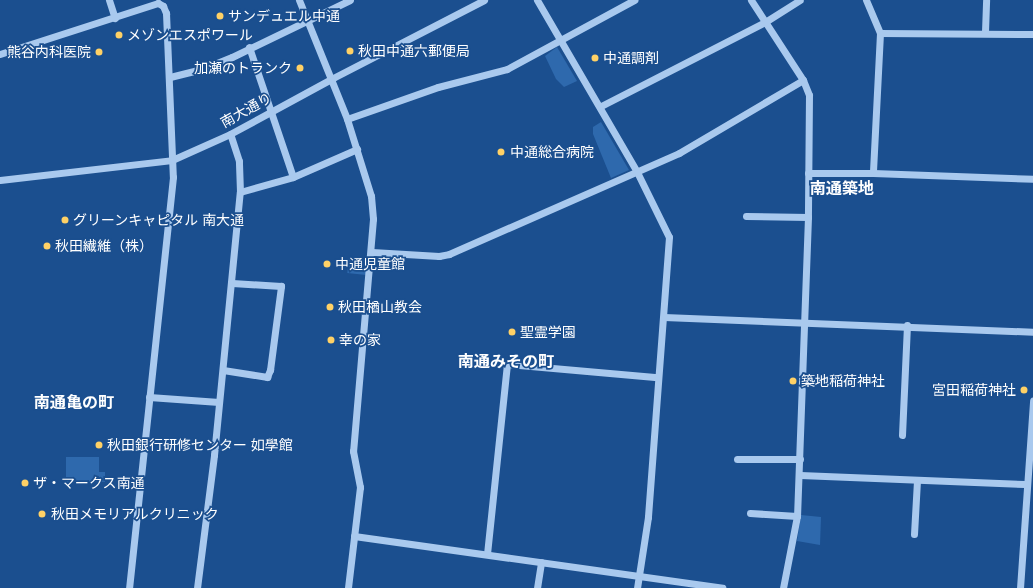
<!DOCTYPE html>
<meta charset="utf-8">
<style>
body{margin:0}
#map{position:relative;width:1033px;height:588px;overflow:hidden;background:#1b4f8f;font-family:"Open Sans","Noto Sans JP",sans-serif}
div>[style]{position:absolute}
.green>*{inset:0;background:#2e69ad;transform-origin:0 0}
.minor>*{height:7px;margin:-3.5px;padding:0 3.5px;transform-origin:3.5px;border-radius:3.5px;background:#a9c9ee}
.dots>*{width:11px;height:11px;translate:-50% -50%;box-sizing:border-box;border:2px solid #1b4f8f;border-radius:50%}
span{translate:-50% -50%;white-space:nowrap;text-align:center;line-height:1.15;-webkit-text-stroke:3.5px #1b4f8f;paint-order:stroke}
.poi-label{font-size:14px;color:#fff}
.left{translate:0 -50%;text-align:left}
.right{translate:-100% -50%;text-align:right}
.street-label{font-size:14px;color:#fff}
.quarter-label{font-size:16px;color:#fff;font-weight:700}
</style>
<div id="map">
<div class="green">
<i style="clip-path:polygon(557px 47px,577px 81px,564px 87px,556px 79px,545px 56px)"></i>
<i style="clip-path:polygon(601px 122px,629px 170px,611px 178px,593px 134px,593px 127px)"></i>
<i style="left:349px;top:257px;width:19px;height:16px;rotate:6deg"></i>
<i style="clip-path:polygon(66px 457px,99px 457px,99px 472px,105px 472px,105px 482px,66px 482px)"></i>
<i style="clip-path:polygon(801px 515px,821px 517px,820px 545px,797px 541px)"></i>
</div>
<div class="minor">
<i style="left:109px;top:0;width:19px;rotate:72deg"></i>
<i style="left:299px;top:0;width:128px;rotate:68deg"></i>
<i style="left:347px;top:119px;width:81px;rotate:72.7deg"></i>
<i style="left:371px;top:196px;width:23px;rotate:85deg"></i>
<i style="left:373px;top:219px;width:233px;rotate:94.9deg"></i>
<i style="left:353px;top:451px;width:37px;rotate:79deg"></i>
<i style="left:360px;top:487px;width:102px;rotate:96.8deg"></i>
<i style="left:537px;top:0;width:199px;rotate:59.8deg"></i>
<i style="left:637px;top:172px;width:72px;rotate:63.8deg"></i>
<i style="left:669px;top:237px;width:281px;rotate:94.3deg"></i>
<i style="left:648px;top:517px;width:72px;rotate:98.8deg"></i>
<i style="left:751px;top:0;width:95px;rotate:57deg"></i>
<i style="left:803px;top:80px;width:16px;rotate:68deg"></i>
<i style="left:809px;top:95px;width:122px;rotate:90.5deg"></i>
<i style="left:808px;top:217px;width:299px;rotate:92.1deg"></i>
<i style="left:797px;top:516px;width:73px;rotate:101deg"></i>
<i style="left:866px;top:0;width:36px;rotate:67deg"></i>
<i style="left:880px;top:33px;width:140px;rotate:92.9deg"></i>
<i style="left:985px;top:32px;width:32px;rotate:-88deg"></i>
<i style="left:880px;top:33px;width:153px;rotate:0.4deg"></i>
<i style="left:249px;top:47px;width:137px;rotate:71.3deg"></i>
<i style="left:0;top:54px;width:166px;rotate:-17.9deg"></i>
<i style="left:158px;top:3px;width:6px;rotate:31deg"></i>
<i style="left:163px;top:6px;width:8px;rotate:67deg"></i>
<i style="left:166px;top:13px;width:164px;rotate:87.6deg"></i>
<i style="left:173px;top:177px;width:413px;rotate:96.1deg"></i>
<i style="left:170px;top:77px;width:33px;rotate:-14deg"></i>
<i style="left:202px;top:69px;width:32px;rotate:-22deg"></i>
<i style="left:232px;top:57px;width:131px;rotate:-25.8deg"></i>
<i style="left:601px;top:106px;width:184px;rotate:-27.1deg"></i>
<i style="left:765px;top:22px;width:41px;rotate:-32.2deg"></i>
<i style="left:347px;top:119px;width:96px;rotate:-19.4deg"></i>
<i style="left:438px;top:87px;width:71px;rotate:-14.6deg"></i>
<i style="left:507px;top:69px;width:145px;rotate:-28.5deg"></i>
<i style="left:808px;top:173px;width:65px"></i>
<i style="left:873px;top:173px;width:160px;rotate:2.1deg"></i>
<i style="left:0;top:180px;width:173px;rotate:-6.6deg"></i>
<i style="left:172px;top:160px;width:64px;rotate:-24.1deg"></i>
<i style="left:230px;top:134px;width:117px;rotate:-28.5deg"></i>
<i style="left:333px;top:78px;width:170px;rotate:-27.3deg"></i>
<i style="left:240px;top:192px;width:55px;rotate:-15.8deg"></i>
<i style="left:293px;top:177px;width:70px;rotate:-23.6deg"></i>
<i style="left:746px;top:216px;width:62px;rotate:0.9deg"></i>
<i style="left:372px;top:252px;width:67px;rotate:3.4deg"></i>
<i style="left:439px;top:256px;width:10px;rotate:-11deg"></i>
<i style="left:449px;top:254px;width:251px;rotate:-23.7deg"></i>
<i style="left:679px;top:153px;width:144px;rotate:-30.5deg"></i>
<i style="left:664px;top:317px;width:369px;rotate:2.3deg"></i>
<i style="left:223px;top:370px;width:45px;rotate:9deg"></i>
<i style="left:267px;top:377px;width:8px;rotate:-67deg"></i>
<i style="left:270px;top:370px;width:85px;rotate:-82.5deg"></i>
<i style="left:281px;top:286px;width:49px;rotate:-176.5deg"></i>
<i style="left:149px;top:397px;width:70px;rotate:4.1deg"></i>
<i style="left:902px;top:435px;width:110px;rotate:-87.4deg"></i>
<i style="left:737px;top:459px;width:63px"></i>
<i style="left:800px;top:475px;width:225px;rotate:2.3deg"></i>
<i style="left:750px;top:513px;width:47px;rotate:3.7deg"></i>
<i style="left:914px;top:534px;width:54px;rotate:-86.8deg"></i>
<i style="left:354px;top:536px;width:372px;rotate:8deg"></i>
<i style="left:487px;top:554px;width:191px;rotate:-84deg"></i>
<i style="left:507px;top:364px;width:151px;rotate:5deg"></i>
<i style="left:197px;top:588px;width:134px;rotate:-82.7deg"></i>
<i style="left:214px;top:455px;width:264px;rotate:-84.4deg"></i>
<i style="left:240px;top:192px;width:31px;rotate:-92deg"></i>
<i style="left:239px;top:161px;width:28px;rotate:-108deg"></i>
<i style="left:537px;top:588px;width:26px;rotate:-81deg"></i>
<i style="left:1020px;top:588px;width:188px;rotate:-86deg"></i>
</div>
<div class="dots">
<i style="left:220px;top:16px;background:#ffd166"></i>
<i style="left:119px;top:35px;background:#ffd166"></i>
<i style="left:350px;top:51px;background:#ffd166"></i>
<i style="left:99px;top:52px;background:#ffd166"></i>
<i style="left:595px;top:58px;background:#ffd166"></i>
<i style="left:300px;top:68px;background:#ffd166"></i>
<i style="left:501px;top:152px;background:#ffd166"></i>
<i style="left:65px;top:220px;background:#ffd166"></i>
<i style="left:47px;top:246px;background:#ffd166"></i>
<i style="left:327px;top:264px;background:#ffd166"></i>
<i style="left:330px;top:307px;background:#ffd166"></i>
<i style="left:512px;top:332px;background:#ffd166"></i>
<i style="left:331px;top:340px;background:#ffd166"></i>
<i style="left:793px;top:381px;background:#ffd166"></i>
<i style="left:1024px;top:390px;background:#ffd166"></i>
<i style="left:99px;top:445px;background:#ffd166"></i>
<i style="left:25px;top:483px;background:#ffd166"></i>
<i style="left:42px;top:514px;background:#ffd166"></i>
</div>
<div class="poi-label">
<span class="left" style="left:228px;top:16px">サンデュエル中通</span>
<span class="left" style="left:127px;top:35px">メゾンエスポワール</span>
<span class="left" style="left:358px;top:51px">秋田中通六郵便局</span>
<span class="right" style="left:91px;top:52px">熊谷内科医院</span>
<span class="left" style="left:603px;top:58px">中通調剤</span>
<span class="right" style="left:292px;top:68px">加瀬のトランク</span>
<span class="left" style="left:510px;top:152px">中通総合病院</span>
<span class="left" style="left:73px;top:220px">グリーンキャピタル 南大通</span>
<span class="left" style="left:55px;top:246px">秋田繊維（株）</span>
<span class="left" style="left:335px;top:264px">中通児童館</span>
<span class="left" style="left:338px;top:307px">秋田楢山教会</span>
<span class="left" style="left:520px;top:332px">聖霊学園</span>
<span class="left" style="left:339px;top:340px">幸の家</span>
<span class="left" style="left:801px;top:381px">築地稲荷神社</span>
<span class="right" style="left:1016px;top:390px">宮田稲荷神社</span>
<span class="left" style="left:107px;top:445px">秋田銀行研修センター 如學館</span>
<span class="left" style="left:33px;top:483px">ザ・マークス南通</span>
<span class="left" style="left:51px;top:514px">秋田メモリアルクリニック</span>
</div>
<div class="street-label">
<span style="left:246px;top:110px;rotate:-29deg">南大通り</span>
</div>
<div class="quarter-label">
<span style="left:842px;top:188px">南通築地</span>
<span style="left:506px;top:361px">南通みその町</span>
<span style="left:74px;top:402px">南通亀の町</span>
</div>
</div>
